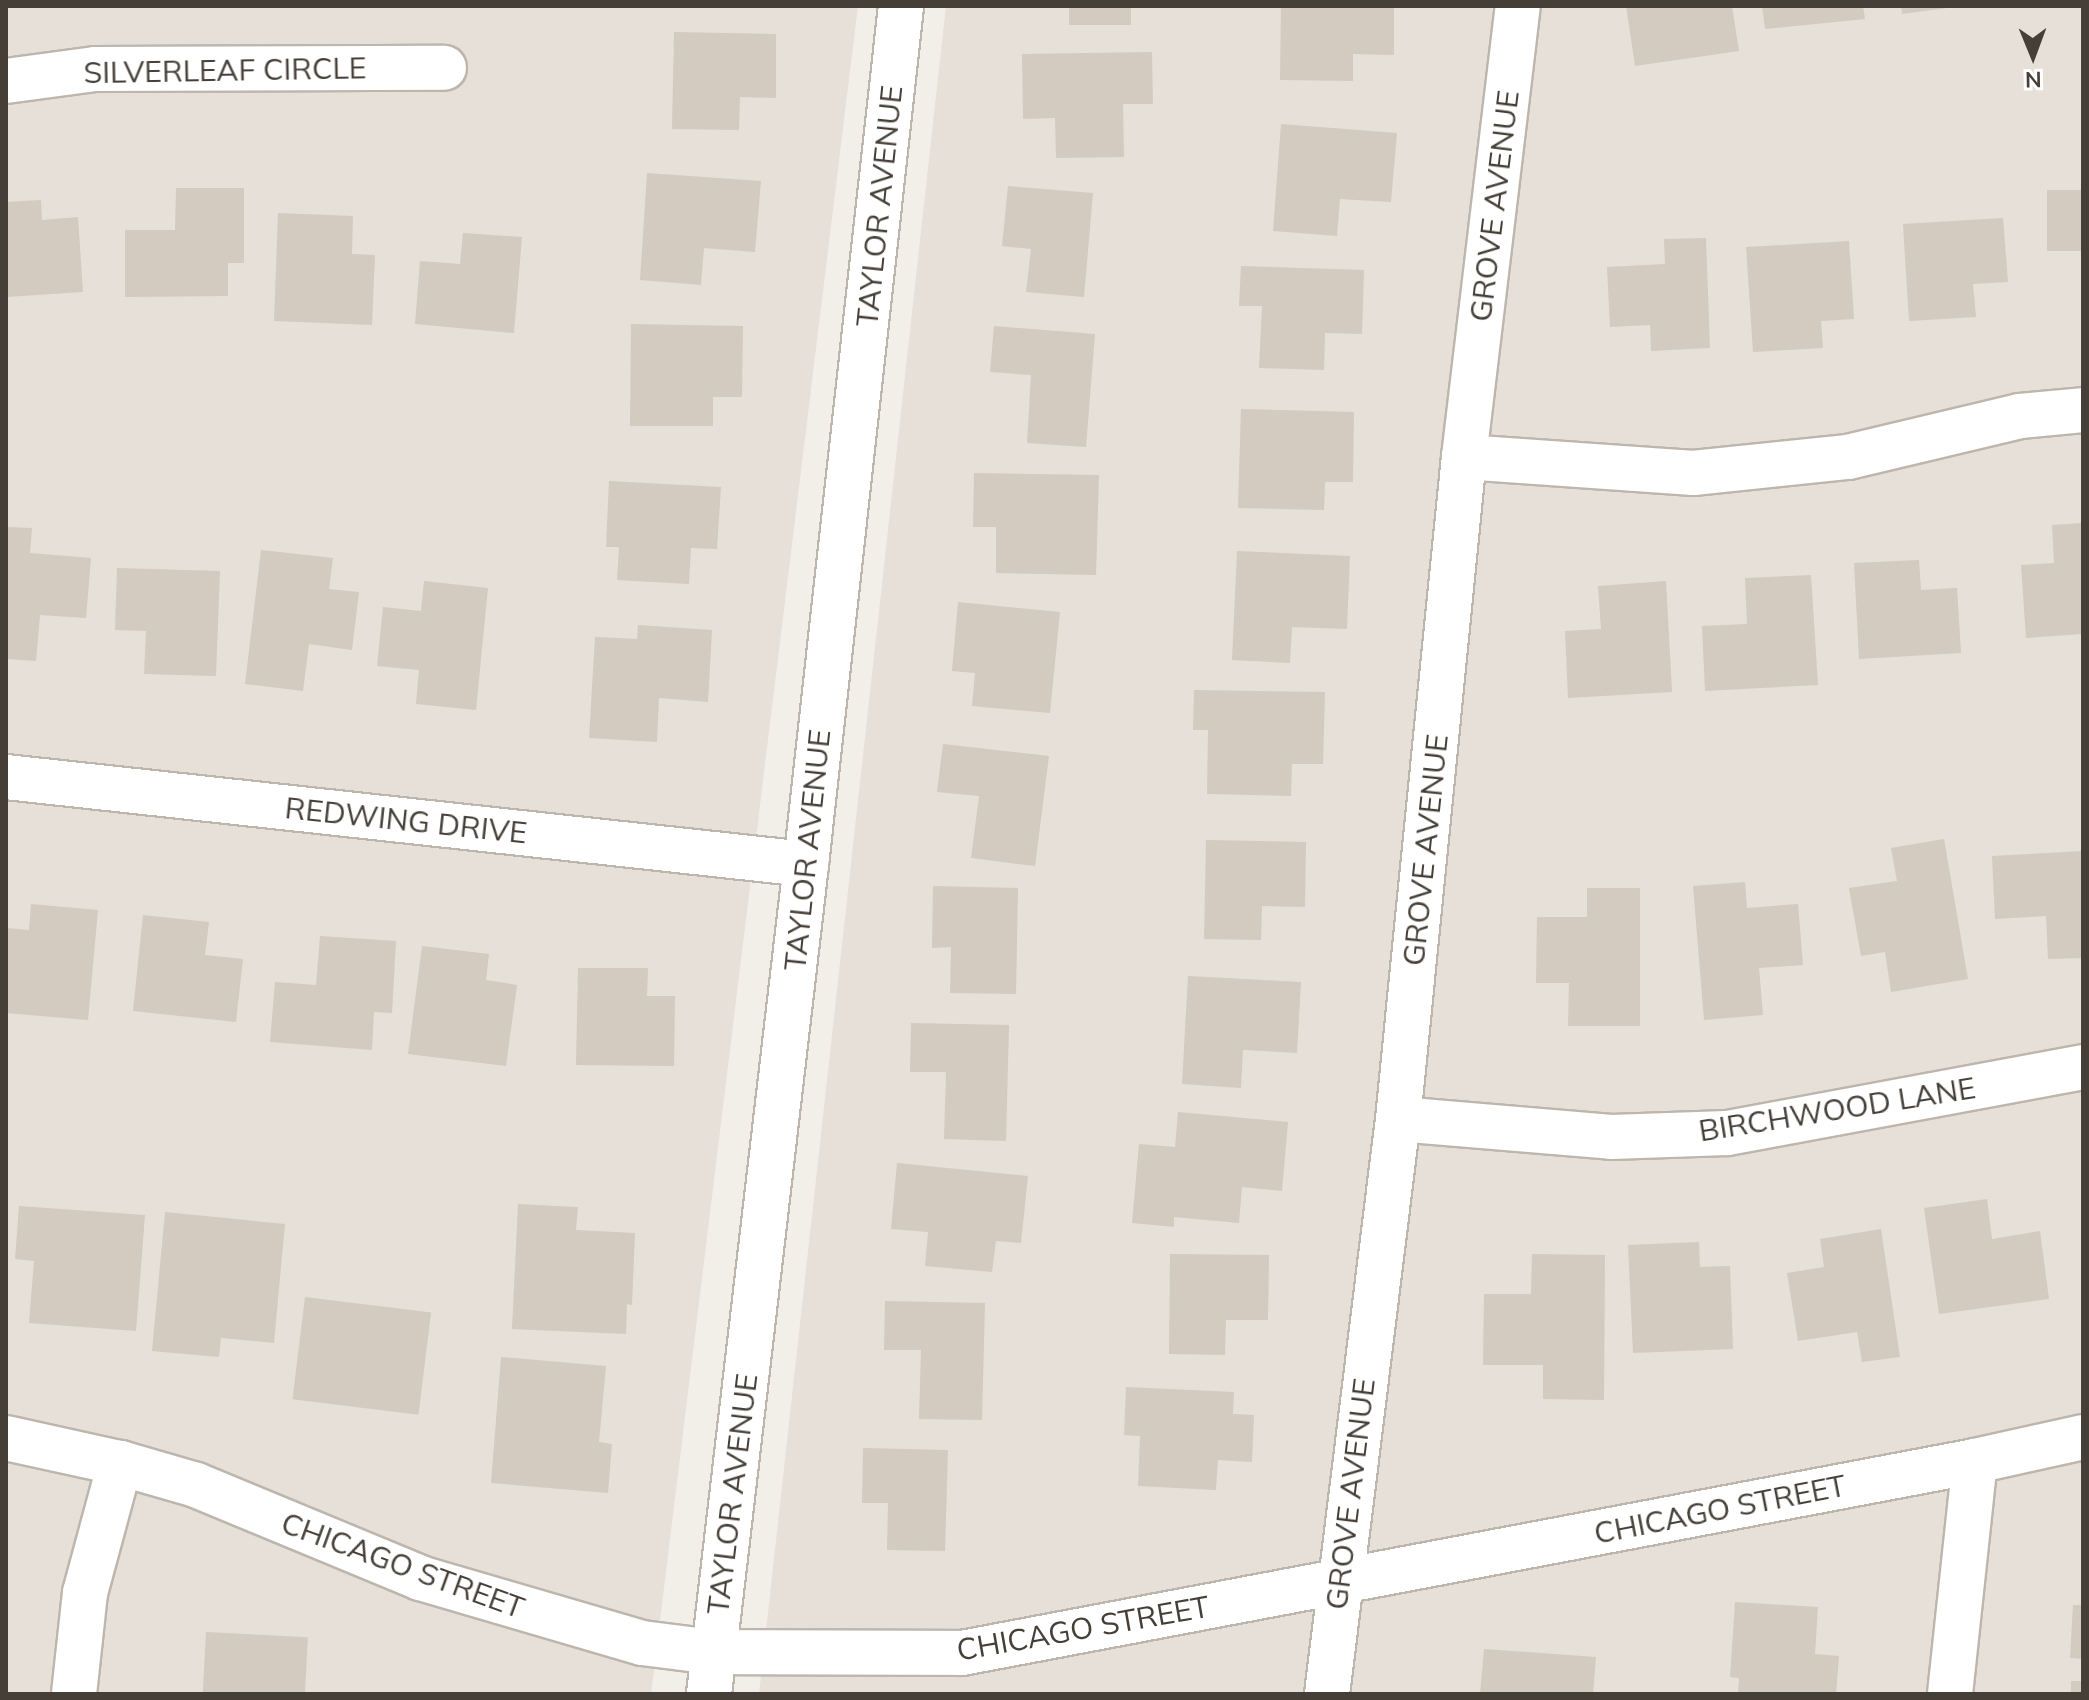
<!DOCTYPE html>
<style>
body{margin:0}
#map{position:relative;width:2089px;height:1700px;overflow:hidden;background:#f2efe9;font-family:Mulish,sans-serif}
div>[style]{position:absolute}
.residential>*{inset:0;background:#e6e0d8}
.building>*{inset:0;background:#d3cac0;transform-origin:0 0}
.roads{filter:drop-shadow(2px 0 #bdb6ad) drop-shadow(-2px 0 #bdb6ad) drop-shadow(0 2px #bdb6ad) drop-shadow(0 -2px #bdb6ad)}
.minor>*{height:44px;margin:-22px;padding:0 22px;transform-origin:22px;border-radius:22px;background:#fff}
span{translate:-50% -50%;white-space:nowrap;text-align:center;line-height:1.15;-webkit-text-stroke:8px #fff;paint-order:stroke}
.street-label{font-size:30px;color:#453f38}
.frame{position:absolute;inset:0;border:8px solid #453f38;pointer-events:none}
.north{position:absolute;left:1993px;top:16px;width:80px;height:80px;-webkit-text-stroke:6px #fff;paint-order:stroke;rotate:179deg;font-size:22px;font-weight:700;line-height:32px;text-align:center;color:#453f38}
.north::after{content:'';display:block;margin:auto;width:28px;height:36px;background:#453f38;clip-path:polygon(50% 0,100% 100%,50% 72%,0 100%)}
</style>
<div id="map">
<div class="residential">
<i style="clip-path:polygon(6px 6px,858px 6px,651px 1694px,6px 1694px)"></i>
<i style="clip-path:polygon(946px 6px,2083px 6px,2083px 1694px,759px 1694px)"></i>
</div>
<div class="building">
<i style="left:1069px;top:6px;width:62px;height:19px"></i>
<i style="clip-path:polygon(1281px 6px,1394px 6px,1394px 55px,1353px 54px,1353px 81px,1280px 80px)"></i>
<i style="clip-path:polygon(1626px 6px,1732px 6px,1739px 51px,1635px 66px)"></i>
<i style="clip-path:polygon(1762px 6px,1863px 6px,1865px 19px,1765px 29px)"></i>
<i style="clip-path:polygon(1901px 6px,1947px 6px,1947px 8px,1902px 14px)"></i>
<i style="clip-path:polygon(674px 32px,776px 34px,776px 98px,740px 97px,739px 130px,672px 129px)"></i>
<i style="clip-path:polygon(1152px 52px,1153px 104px,1123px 104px,1124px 157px,1056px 158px,1055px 118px,1023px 119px,1022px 54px)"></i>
<i style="clip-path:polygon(1281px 124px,1397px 133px,1391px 202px,1340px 199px,1337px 236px,1273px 231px)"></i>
<i style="clip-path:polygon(647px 173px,761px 181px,755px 252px,704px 248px,701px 285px,640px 280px)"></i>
<i style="clip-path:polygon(1008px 186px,1093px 193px,1084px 297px,1026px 292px,1031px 249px,1002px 246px)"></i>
<i style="clip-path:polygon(176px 188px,244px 188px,244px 263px,228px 263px,228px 296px,125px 297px,125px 230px,175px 230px)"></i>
<i style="left:2083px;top:190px;width:61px;height:36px;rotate:90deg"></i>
<i style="clip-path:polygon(41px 200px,42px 220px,78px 217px,83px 292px,6px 297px,6px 202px)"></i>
<i style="clip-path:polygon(278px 213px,353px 216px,352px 254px,375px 255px,372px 325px,274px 321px)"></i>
<i style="clip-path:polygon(2003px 218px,2008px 282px,1973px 284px,1976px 317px,1909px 321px,1903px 224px)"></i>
<i style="clip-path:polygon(463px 233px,522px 237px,514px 333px,415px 324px,420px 261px,460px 264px)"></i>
<i style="clip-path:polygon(1706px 238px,1710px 348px,1651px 351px,1650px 325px,1610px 327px,1607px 267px,1665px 264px,1664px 239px)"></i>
<i style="clip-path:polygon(1849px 241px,1854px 319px,1821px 321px,1823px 348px,1753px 352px,1746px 247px)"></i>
<i style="clip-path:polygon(1241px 266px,1364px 270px,1362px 334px,1325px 333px,1324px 370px,1259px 368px,1262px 306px,1239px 306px)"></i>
<i style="clip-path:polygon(631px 324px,743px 326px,742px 397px,713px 397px,713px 426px,630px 426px)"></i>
<i style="clip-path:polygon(994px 326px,1095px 334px,1086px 447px,1027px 443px,1031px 375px,990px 372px)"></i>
<i style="clip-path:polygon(1241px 409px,1354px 412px,1353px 482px,1325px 482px,1324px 510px,1238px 508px)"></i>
<i style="clip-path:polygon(974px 473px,1099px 475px,1096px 575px,996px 573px,996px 527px,973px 527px)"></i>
<i style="clip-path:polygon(609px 481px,721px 487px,717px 549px,691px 548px,689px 584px,617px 580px,619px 547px,606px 547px)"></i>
<i style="clip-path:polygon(2083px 523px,2083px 634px,2026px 638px,2021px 565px,2054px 563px,2052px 525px)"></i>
<i style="clip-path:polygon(6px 527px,32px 528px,30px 553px,91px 558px,86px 618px,40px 615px,36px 661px,6px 659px)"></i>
<i style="clip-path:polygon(261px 550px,333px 558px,329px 589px,359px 592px,352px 650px,309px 644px,303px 691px,245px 684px)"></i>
<i style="clip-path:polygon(1237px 551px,1350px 556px,1347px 629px,1292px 627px,1290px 663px,1232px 660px)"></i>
<i style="clip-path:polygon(1919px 560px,1921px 590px,1957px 588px,1961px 653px,1859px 659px,1854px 563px)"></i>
<i style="clip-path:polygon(117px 568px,220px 571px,216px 676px,144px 674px,146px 631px,115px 630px)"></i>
<i style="clip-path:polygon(1811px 575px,1818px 685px,1705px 691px,1702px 626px,1747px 624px,1745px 578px)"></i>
<i style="clip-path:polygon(424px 581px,488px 588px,476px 710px,416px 704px,419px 670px,377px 666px,383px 607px,421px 611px)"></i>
<i style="clip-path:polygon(1666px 581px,1672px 692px,1568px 698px,1565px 631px,1601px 629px,1598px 586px)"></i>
<i style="clip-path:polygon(958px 602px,1060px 612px,1050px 713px,972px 706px,975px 673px,952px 671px)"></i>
<i style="clip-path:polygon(638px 625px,712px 630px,708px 702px,659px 698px,657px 742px,589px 738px,595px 637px,637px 639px)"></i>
<i style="clip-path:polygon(1194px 690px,1325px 692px,1323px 764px,1292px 764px,1291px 796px,1207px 794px,1208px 730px,1193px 730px)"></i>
<i style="clip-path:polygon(943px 744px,1049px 756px,1035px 866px,971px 858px,979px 796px,937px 792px)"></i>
<i style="clip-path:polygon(1944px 839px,1968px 979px,1891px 992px,1885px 952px,1861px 956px,1849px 888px,1897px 881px,1891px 848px)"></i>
<i style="clip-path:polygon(1206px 840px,1306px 842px,1305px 907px,1262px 906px,1261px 940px,1204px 939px)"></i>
<i style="clip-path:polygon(2083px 851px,2083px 958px,2048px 959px,2046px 916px,1995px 919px,1992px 856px)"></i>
<i style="clip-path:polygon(1745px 882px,1747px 908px,1798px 904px,1803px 965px,1759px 968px,1763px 1015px,1704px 1020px,1693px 886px)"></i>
<i style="clip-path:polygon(933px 886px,1018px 888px,1016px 994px,950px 993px,951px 947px,932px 948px)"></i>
<i style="clip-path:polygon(1587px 888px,1640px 888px,1640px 1026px,1568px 1026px,1569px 983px,1536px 983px,1537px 917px,1587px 917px)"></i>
<i style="clip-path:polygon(31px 904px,98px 910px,88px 1020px,6px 1013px,6px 928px,29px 930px)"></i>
<i style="clip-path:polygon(143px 915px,209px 922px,205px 955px,243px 959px,236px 1022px,133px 1011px)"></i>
<i style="clip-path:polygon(320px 936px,396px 941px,392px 1013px,374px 1012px,372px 1050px,270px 1042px,275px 982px,316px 985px)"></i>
<i style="clip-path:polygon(422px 946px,489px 954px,486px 980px,517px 985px,506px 1066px,408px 1054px)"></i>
<i style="clip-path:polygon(578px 968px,648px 968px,647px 996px,675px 996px,674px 1066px,576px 1065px)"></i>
<i style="clip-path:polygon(1188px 976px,1301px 982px,1297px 1053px,1243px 1050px,1241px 1088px,1182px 1084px)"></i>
<i style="clip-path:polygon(911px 1023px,1009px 1025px,1006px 1141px,944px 1139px,946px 1072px,910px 1072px)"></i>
<i style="clip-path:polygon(1178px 1112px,1288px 1122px,1282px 1191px,1242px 1187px,1239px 1223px,1174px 1217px,1174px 1227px,1132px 1223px,1139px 1144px,1175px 1147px)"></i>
<i style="clip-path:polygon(897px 1163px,1028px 1176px,1021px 1243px,996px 1241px,992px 1272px,925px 1266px,928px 1232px,891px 1229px)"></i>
<i style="clip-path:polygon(1987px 1199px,1992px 1239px,2040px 1231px,2049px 1299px,1939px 1314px,1924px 1208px)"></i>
<i style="clip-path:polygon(518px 1204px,578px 1207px,576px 1230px,635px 1233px,632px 1305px,627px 1304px,626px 1334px,512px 1329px)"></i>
<i style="clip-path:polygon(19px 1206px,145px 1215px,136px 1331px,29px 1323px,34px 1261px,15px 1259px)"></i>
<i style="clip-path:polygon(165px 1212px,285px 1224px,274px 1343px,221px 1338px,219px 1357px,152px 1351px)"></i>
<i style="clip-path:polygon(1881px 1229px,1900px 1357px,1862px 1362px,1857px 1332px,1798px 1341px,1787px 1273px,1824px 1267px,1820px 1239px)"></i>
<i style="clip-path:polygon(1699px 1242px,1700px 1267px,1730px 1266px,1733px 1349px,1633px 1353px,1628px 1245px)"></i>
<i style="clip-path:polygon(1170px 1254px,1269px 1255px,1268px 1320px,1226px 1320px,1225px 1355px,1169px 1354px)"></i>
<i style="clip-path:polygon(1532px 1254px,1605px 1255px,1604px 1400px,1543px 1399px,1543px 1365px,1483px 1365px,1484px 1294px,1531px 1294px)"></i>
<i style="left:305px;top:1297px;width:127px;height:103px;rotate:7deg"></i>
<i style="clip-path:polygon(885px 1301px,985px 1303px,982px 1420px,919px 1419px,921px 1350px,884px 1350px)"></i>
<i style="clip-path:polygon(501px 1357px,606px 1366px,599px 1442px,612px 1444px,608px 1493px,491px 1483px)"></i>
<i style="clip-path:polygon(1126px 1387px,1234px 1392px,1233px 1414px,1254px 1415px,1252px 1462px,1218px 1460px,1216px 1490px,1138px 1486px,1140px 1436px,1124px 1435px)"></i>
<i style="clip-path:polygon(863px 1448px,948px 1450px,945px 1551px,887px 1550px,888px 1503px,862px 1503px)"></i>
<i style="clip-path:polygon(1735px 1602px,1818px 1607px,1815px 1654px,1839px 1656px,1836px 1694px,1738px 1694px,1739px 1678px,1730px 1677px)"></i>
<i style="clip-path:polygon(2073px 1605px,2083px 1605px,2083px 1659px,2070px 1658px)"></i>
<i style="left:206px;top:1632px;width:102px;height:62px;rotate:3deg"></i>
<i style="clip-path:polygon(1484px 1649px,1596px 1657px,1593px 1694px,1480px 1694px)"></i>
<i style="left:2071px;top:1681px;width:12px;height:13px"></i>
</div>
<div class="roads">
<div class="minor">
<i style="left:6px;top:81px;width:90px;rotate:-7.7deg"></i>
<i style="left:95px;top:69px;width:349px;rotate:-0.2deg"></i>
<i style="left:1464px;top:457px;width:230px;rotate:4deg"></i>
<i style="left:1693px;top:473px;width:156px;rotate:-5.9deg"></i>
<i style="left:1848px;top:457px;width:177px;rotate:-13.4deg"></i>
<i style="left:2020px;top:416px;width:63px;rotate:-5.4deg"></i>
<i style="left:6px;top:777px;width:805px;rotate:6.21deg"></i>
<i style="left:1398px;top:1119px;width:214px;rotate:4.8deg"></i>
<i style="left:1611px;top:1137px;width:116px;rotate:-2deg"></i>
<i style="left:1727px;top:1133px;width:362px;rotate:-10.5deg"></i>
<i style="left:6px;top:1438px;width:117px;rotate:12.4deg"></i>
<i style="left:120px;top:1463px;width:79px;rotate:16.1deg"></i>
<i style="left:196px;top:1485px;width:243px;rotate:22.5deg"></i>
<i style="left:420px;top:1578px;width:231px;rotate:16.3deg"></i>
<i style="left:642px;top:1643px;width:72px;rotate:7.2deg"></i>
<i style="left:713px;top:1652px;width:249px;rotate:0.2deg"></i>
<i style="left:962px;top:1653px;width:1031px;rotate:-10.73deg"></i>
<i style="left:1975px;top:1461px;width:111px;rotate:-12.5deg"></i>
<i style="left:74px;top:1694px;width:102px;rotate:-83.8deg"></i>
<i style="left:85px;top:1593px;width:135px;rotate:-74.9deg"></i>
<i style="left:709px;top:1694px;width:836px;rotate:-83.33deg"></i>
<i style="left:806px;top:864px;width:863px;rotate:-83.68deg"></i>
<i style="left:1327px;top:1694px;width:579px;rotate:-82.96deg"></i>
<i style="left:1398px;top:1119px;width:665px;rotate:-84.31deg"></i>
<i style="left:1464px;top:457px;width:454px;rotate:-83.2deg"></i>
<i style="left:1950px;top:1694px;width:234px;rotate:-83.9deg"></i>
</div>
</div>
<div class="street-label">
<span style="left:225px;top:70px;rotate:-1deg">SILVERLEAF CIRCLE</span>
<span style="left:879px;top:206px;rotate:-84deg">TAYLOR AVENUE</span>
<span style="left:1494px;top:206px;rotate:-83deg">GROVE AVENUE</span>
<span style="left:406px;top:820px;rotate:6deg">REDWING DRIVE</span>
<span style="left:807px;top:850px;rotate:-84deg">TAYLOR AVENUE</span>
<span style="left:1425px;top:850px;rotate:-84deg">GROVE AVENUE</span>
<span style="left:1837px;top:1109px;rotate:-9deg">BIRCHWOOD LANE</span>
<span style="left:732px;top:1494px;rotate:-83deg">TAYLOR AVENUE</span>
<span style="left:1350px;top:1494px;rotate:-83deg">GROVE AVENUE</span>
<span style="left:1720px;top:1509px;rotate:-11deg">CHICAGO STREET</span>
<span style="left:403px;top:1565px;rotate:20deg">CHICAGO STREET</span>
<span style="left:1083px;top:1628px;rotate:-10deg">CHICAGO STREET</span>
</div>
<div class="frame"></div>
<div class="north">N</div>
</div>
